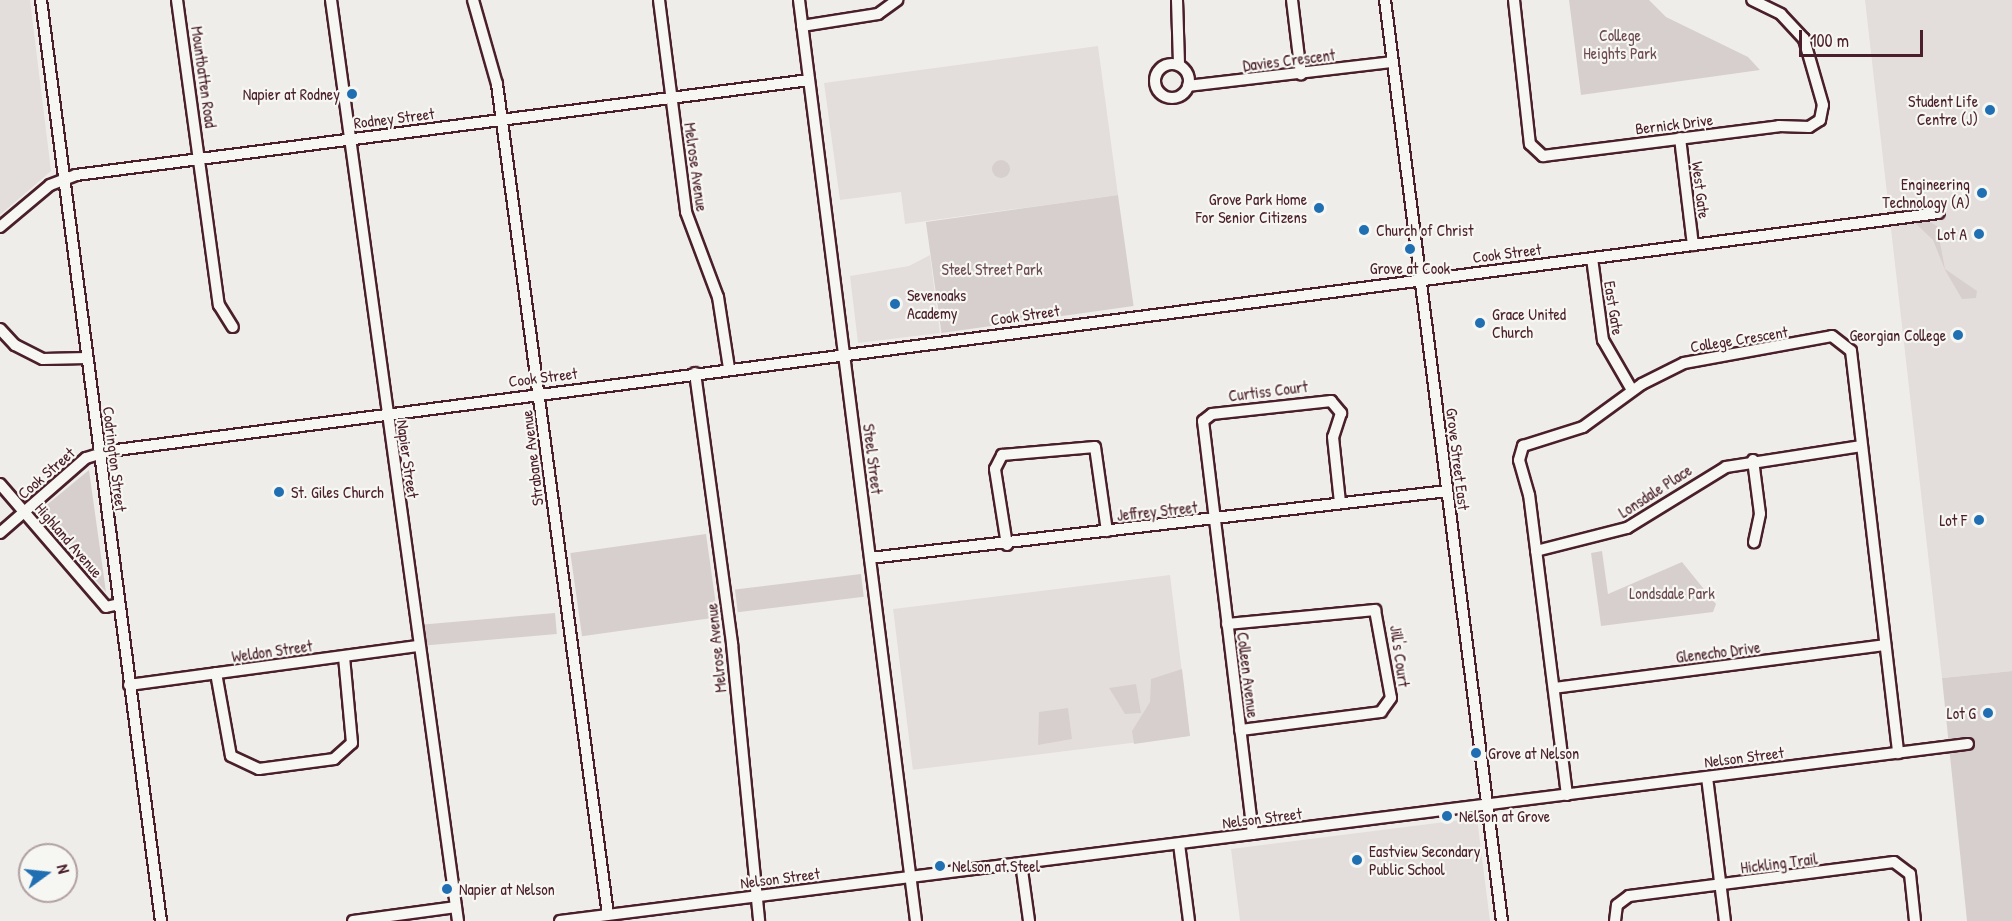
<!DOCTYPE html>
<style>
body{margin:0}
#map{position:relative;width:2012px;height:921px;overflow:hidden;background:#efedea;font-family:"Patrick Hand",sans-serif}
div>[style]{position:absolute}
.built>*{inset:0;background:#e3dedc;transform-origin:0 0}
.green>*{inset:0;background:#d7cfce;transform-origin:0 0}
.round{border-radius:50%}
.roads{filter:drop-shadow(2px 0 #4a1f2b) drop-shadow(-2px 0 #4a1f2b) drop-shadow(0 2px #4a1f2b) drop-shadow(0 -2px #4a1f2b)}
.minor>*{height:10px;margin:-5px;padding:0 5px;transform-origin:5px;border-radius:5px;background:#f6f6f2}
.minor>.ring{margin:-5px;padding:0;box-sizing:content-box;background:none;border:10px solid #f6f6f2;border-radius:50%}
.dots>*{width:16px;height:16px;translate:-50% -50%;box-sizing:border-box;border:3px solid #f6f6f2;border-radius:50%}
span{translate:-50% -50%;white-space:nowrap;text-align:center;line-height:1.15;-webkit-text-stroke:4.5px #f6f6f2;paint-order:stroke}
.park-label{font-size:16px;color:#6d4b54}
.street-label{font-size:16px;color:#4a1f2b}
.poi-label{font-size:16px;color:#4a1f2b}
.right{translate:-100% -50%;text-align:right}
.left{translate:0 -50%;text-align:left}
.north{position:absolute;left:18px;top:843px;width:60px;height:60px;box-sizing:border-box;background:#f6f6f2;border:2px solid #b1a0a2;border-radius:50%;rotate:75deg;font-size:16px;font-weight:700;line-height:24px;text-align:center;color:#4a1f2b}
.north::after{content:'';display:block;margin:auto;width:21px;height:27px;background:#1f6fb2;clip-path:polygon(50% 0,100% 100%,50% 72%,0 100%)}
.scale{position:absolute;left:1799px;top:30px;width:124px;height:27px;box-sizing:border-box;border:3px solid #4a1f2b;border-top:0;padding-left:8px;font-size:18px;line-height:21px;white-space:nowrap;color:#4a1f2b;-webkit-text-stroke:4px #f6f6f2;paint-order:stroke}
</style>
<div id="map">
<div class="built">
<i style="clip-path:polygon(0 0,30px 0,51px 171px,0 215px)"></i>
<i style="clip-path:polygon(1865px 0,2012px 0,2012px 671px,1942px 678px)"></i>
<i style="clip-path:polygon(1098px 46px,1118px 195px,905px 224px,901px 192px,840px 200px,824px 83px)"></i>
<i style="clip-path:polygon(930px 255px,940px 333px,858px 343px,850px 276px,909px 266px)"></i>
<i style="left:1170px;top:575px;width:162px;height:279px;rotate:83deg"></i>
<i style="clip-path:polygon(1477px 818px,1490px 921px,1240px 921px,1231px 849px)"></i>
</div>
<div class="green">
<i style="clip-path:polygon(1569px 0,1649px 0,1666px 17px,1748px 57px,1760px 70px,1581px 95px)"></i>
<i class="round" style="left:992px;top:160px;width:18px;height:18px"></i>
<i style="left:1118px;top:195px;width:112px;height:194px;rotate:82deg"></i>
<i style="clip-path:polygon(1926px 220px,1937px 226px,1945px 269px,1977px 291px,1976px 298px,1962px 299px,1945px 270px,1933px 240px,1914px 222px)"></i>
<i style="clip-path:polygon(89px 470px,106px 592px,37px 513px)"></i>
<i style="left:706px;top:534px;width:84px;height:137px;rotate:82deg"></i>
<i style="clip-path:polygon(1602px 551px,1608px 594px,1682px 562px,1716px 604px,1713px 612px,1601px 626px,1591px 553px)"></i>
<i style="left:861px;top:574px;width:23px;height:127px;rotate:83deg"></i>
<i style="left:555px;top:613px;width:21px;height:132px;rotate:85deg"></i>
<i style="clip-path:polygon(1182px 669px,1190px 736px,1134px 744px,1132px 731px,1150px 702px,1151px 679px)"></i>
<i style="clip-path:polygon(2012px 671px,2012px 921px,1967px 921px,1942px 678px)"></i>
<i style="clip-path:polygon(1136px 684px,1141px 713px,1125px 714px,1109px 688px)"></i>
<i style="clip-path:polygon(1068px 708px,1072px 739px,1038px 745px,1039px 712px)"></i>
</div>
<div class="roads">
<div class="minor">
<i style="left:41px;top:0;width:929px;rotate:82.58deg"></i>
<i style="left:177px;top:0;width:308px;rotate:82.2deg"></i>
<i style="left:219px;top:305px;width:26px;rotate:58deg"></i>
<i style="left:331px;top:0;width:930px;rotate:82.15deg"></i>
<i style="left:473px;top:0;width:87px;rotate:74.1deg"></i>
<i style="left:497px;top:84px;width:838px;rotate:82.39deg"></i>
<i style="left:659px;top:0;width:214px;rotate:82.7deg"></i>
<i style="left:686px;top:212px;width:91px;rotate:69.4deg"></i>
<i style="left:718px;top:297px;width:72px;rotate:81.2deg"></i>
<i style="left:799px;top:0;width:928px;rotate:82.76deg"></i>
<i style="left:1177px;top:0;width:65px;rotate:88.2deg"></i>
<i style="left:1292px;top:0;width:75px;rotate:83.1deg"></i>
<i style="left:1385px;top:0;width:928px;rotate:82.76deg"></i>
<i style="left:1514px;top:0;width:145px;rotate:83.7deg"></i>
<i style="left:1530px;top:144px;width:18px;rotate:43deg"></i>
<i style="left:1543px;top:156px;width:238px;rotate:-7.2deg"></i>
<i style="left:1779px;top:126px;width:30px;rotate:2deg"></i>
<i style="left:1809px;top:127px;width:13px;rotate:-32deg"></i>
<i style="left:1820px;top:120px;width:15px;rotate:-79deg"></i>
<i style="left:1823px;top:105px;width:69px;rotate:-106.1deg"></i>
<i style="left:1804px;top:39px;width:34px;rotate:-133deg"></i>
<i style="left:1781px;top:14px;width:32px;rotate:-154deg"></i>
<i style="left:802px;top:26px;width:77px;rotate:-9deg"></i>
<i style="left:878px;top:14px;width:24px;rotate:-36deg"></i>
<i class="ring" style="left:1155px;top:64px;width:24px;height:24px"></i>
<i style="left:1188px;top:86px;width:206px;rotate:-6.7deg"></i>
<i style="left:1680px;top:138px;width:108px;rotate:83.1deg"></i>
<i style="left:0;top:227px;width:65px;rotate:-40deg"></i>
<i style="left:50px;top:185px;width:28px;rotate:-21deg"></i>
<i style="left:76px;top:175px;width:739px;rotate:-7.38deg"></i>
<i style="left:1592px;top:258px;width:83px;rotate:82.4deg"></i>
<i style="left:1603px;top:340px;width:58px;rotate:59.9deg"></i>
<i style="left:0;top:329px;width:22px;rotate:47deg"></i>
<i style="left:15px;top:345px;width:31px;rotate:27deg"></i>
<i style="left:43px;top:359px;width:44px;rotate:-1.3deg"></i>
<i style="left:695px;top:373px;width:274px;rotate:82.2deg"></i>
<i style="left:732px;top:644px;width:278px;rotate:84.4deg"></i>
<i style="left:1753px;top:460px;width:54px;rotate:82.6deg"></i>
<i style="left:1760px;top:514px;width:29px;rotate:102deg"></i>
<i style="left:0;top:484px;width:162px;rotate:49.2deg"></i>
<i style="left:106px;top:607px;width:13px;rotate:-13deg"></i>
<i style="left:0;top:533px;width:114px;rotate:-41.1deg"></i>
<i style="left:86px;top:458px;width:24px;rotate:-17deg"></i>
<i style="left:109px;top:451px;width:1845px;rotate:-7.41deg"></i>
<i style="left:1007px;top:545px;width:77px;rotate:-99deg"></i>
<i style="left:995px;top:469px;width:16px;rotate:-63deg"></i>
<i style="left:1002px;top:455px;width:93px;rotate:-4.9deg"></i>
<i style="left:1095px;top:447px;width:85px;rotate:81.9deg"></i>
<i style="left:1536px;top:551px;width:94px;rotate:-14.2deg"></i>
<i style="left:1627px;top:528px;width:116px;rotate:-31.6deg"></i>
<i style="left:1726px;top:467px;width:137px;rotate:-8.8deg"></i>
<i style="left:870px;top:558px;width:581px;rotate:-6.62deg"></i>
<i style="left:1227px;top:624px;width:149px;rotate:-5.4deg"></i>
<i style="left:1375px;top:610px;width:89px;rotate:79.7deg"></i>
<i style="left:1391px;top:698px;width:17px;rotate:126deg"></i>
<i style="left:1381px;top:712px;width:142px;rotate:172.7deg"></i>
<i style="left:216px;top:673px;width:84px;rotate:79.8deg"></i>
<i style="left:231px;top:756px;width:31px;rotate:25deg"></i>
<i style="left:259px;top:769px;width:76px;rotate:-7.6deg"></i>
<i style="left:334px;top:759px;width:24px;rotate:-42deg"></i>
<i style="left:352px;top:743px;width:87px;rotate:-95.3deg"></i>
<i style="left:129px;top:685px;width:293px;rotate:-7.7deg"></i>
<i style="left:1554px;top:688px;width:334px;rotate:-7.4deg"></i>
<i style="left:1707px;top:777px;width:145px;rotate:82.9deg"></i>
<i style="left:1567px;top:795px;width:302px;rotate:-97.2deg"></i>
<i style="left:1529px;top:495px;width:36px;rotate:-106deg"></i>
<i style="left:1519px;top:460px;width:15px;rotate:-74deg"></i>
<i style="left:1523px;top:446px;width:63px;rotate:-17.6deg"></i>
<i style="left:1583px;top:427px;width:73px;rotate:-36.1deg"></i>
<i style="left:1642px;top:384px;width:47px;rotate:-26.6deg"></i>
<i style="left:1684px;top:363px;width:150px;rotate:-10.3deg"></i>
<i style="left:1832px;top:336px;width:24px;rotate:38deg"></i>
<i style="left:1851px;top:351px;width:405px;rotate:83.3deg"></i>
<i style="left:1253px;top:834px;width:416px;rotate:-96.9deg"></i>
<i style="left:1203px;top:421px;width:11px;rotate:-38deg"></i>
<i style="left:1212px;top:414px;width:120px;rotate:-6.2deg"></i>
<i style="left:1331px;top:401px;width:16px;rotate:50deg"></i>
<i style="left:1341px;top:413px;width:25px;rotate:108deg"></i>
<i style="left:1333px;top:437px;width:66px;rotate:83.9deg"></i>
<i style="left:1179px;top:844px;width:78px;rotate:82.6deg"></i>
<i style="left:1021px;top:863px;width:59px;rotate:82.1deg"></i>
<i style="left:353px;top:921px;width:104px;rotate:-7.7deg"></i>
<i style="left:560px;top:921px;width:1419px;rotate:-7.17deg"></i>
<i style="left:1615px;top:921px;width:16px;rotate:-83deg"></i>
<i style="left:1617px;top:905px;width:15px;rotate:-37deg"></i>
<i style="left:1629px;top:896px;width:267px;rotate:-7.3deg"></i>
<i style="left:1894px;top:862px;width:20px;rotate:37deg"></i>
<i style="left:1910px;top:874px;width:47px;rotate:83.9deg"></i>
</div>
</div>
<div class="dots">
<i style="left:352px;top:94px;background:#1f6fb2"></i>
<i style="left:1990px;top:110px;background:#1f6fb2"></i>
<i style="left:1982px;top:193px;background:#1f6fb2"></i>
<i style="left:1319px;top:208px;background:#1f6fb2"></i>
<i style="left:1364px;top:230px;background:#1f6fb2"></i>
<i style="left:1979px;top:234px;background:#1f6fb2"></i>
<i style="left:1410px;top:249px;background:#1f6fb2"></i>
<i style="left:895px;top:304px;background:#1f6fb2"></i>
<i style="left:1480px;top:323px;background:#1f6fb2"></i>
<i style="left:1958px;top:335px;background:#1f6fb2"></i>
<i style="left:279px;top:492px;background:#1f6fb2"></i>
<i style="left:1979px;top:520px;background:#1f6fb2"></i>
<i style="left:1988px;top:713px;background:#1f6fb2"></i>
<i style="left:1476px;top:753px;background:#1f6fb2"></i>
<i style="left:1447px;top:816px;background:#1f6fb2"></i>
<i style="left:1357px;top:860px;background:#1f6fb2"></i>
<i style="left:940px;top:866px;background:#1f6fb2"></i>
<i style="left:447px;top:889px;background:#1f6fb2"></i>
</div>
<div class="park-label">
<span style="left:1620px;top:44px">College<br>Heights Park</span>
<span style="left:992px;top:269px">Steel Street Park</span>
<span style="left:1672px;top:593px">Londsdale Park</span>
</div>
<div class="street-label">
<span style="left:1289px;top:60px;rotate:-7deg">Davies Crescent</span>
<span style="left:204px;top:77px;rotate:82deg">Mountbatten Road</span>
<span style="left:394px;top:118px;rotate:-7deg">Rodney Street</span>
<span style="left:1674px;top:124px;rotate:-7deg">Bernick Drive</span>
<span style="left:696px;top:167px;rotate:82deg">Melrose Avenue</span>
<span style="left:1701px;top:190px;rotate:83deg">West Gate</span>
<span style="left:1507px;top:253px;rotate:-7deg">Cook Street</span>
<span style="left:1614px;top:308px;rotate:81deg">East Gate</span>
<span style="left:1025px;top:315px;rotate:-8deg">Cook Street</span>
<span style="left:1739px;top:339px;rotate:-9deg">College Crescent</span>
<span style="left:543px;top:377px;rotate:-7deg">Cook Street</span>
<span style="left:1268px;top:391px;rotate:-7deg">Curtiss Court</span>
<span style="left:532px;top:458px;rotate:-97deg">Strabane Avenue</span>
<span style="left:115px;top:459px;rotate:83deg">Codrington Street</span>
<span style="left:408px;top:459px;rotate:82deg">Napier Street</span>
<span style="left:873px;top:459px;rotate:83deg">Steel Street</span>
<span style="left:1458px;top:459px;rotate:83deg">Grove Street East</span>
<span style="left:46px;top:473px;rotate:-41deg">Cook Street</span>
<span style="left:1655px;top:491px;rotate:-33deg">Lonsdale Place</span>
<span style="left:1157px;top:511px;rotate:-6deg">Jeffrey Street</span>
<span style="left:69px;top:540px;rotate:49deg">Highland Avenue</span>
<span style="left:716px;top:648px;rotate:-96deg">Melrose Avenue</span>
<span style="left:272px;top:651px;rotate:-8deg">Weldon Street</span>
<span style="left:1718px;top:652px;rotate:-7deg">Glenecho Drive</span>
<span style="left:1400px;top:656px;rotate:82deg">Jill's Court</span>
<span style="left:1248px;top:675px;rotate:83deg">Colleen Avenue</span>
<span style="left:1744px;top:757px;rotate:-7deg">Nelson Street</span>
<span style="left:1262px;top:818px;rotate:-7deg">Nelson Street</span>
<span style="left:1779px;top:863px;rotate:-7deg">Hickling Trail</span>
<span style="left:780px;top:878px;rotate:-7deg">Nelson Street</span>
</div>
<div class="poi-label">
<span class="right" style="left:340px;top:94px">Napier at Rodney</span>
<span class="right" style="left:1978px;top:110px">Student Life<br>Centre (J)</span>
<span class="right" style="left:1970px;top:193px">Engineering<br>Technology (A)</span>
<span class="right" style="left:1307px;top:208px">Grove Park Home<br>For Senior Citizens</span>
<span class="left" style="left:1376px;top:230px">Church of Christ</span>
<span class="right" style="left:1967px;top:234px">Lot A</span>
<span style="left:1410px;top:268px">Grove at Cook</span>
<span class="left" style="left:907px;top:304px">Sevenoaks<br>Academy</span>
<span class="left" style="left:1492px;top:323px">Grace United<br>Church</span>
<span class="right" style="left:1946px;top:335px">Georgian College</span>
<span class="left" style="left:291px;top:492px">St. Giles Church</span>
<span class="right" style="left:1967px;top:520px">Lot F</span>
<span class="right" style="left:1976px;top:713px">Lot G</span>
<span class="left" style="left:1488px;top:753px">Grove at Nelson</span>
<span class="left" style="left:1459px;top:816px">Nelson at Grove</span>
<span class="left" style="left:1369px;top:860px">Eastview Secondary<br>Public School</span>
<span class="left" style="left:952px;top:866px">Nelson at Steel</span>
<span class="left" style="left:459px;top:889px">Napier at Nelson</span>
</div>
<div class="north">N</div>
<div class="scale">100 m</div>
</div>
